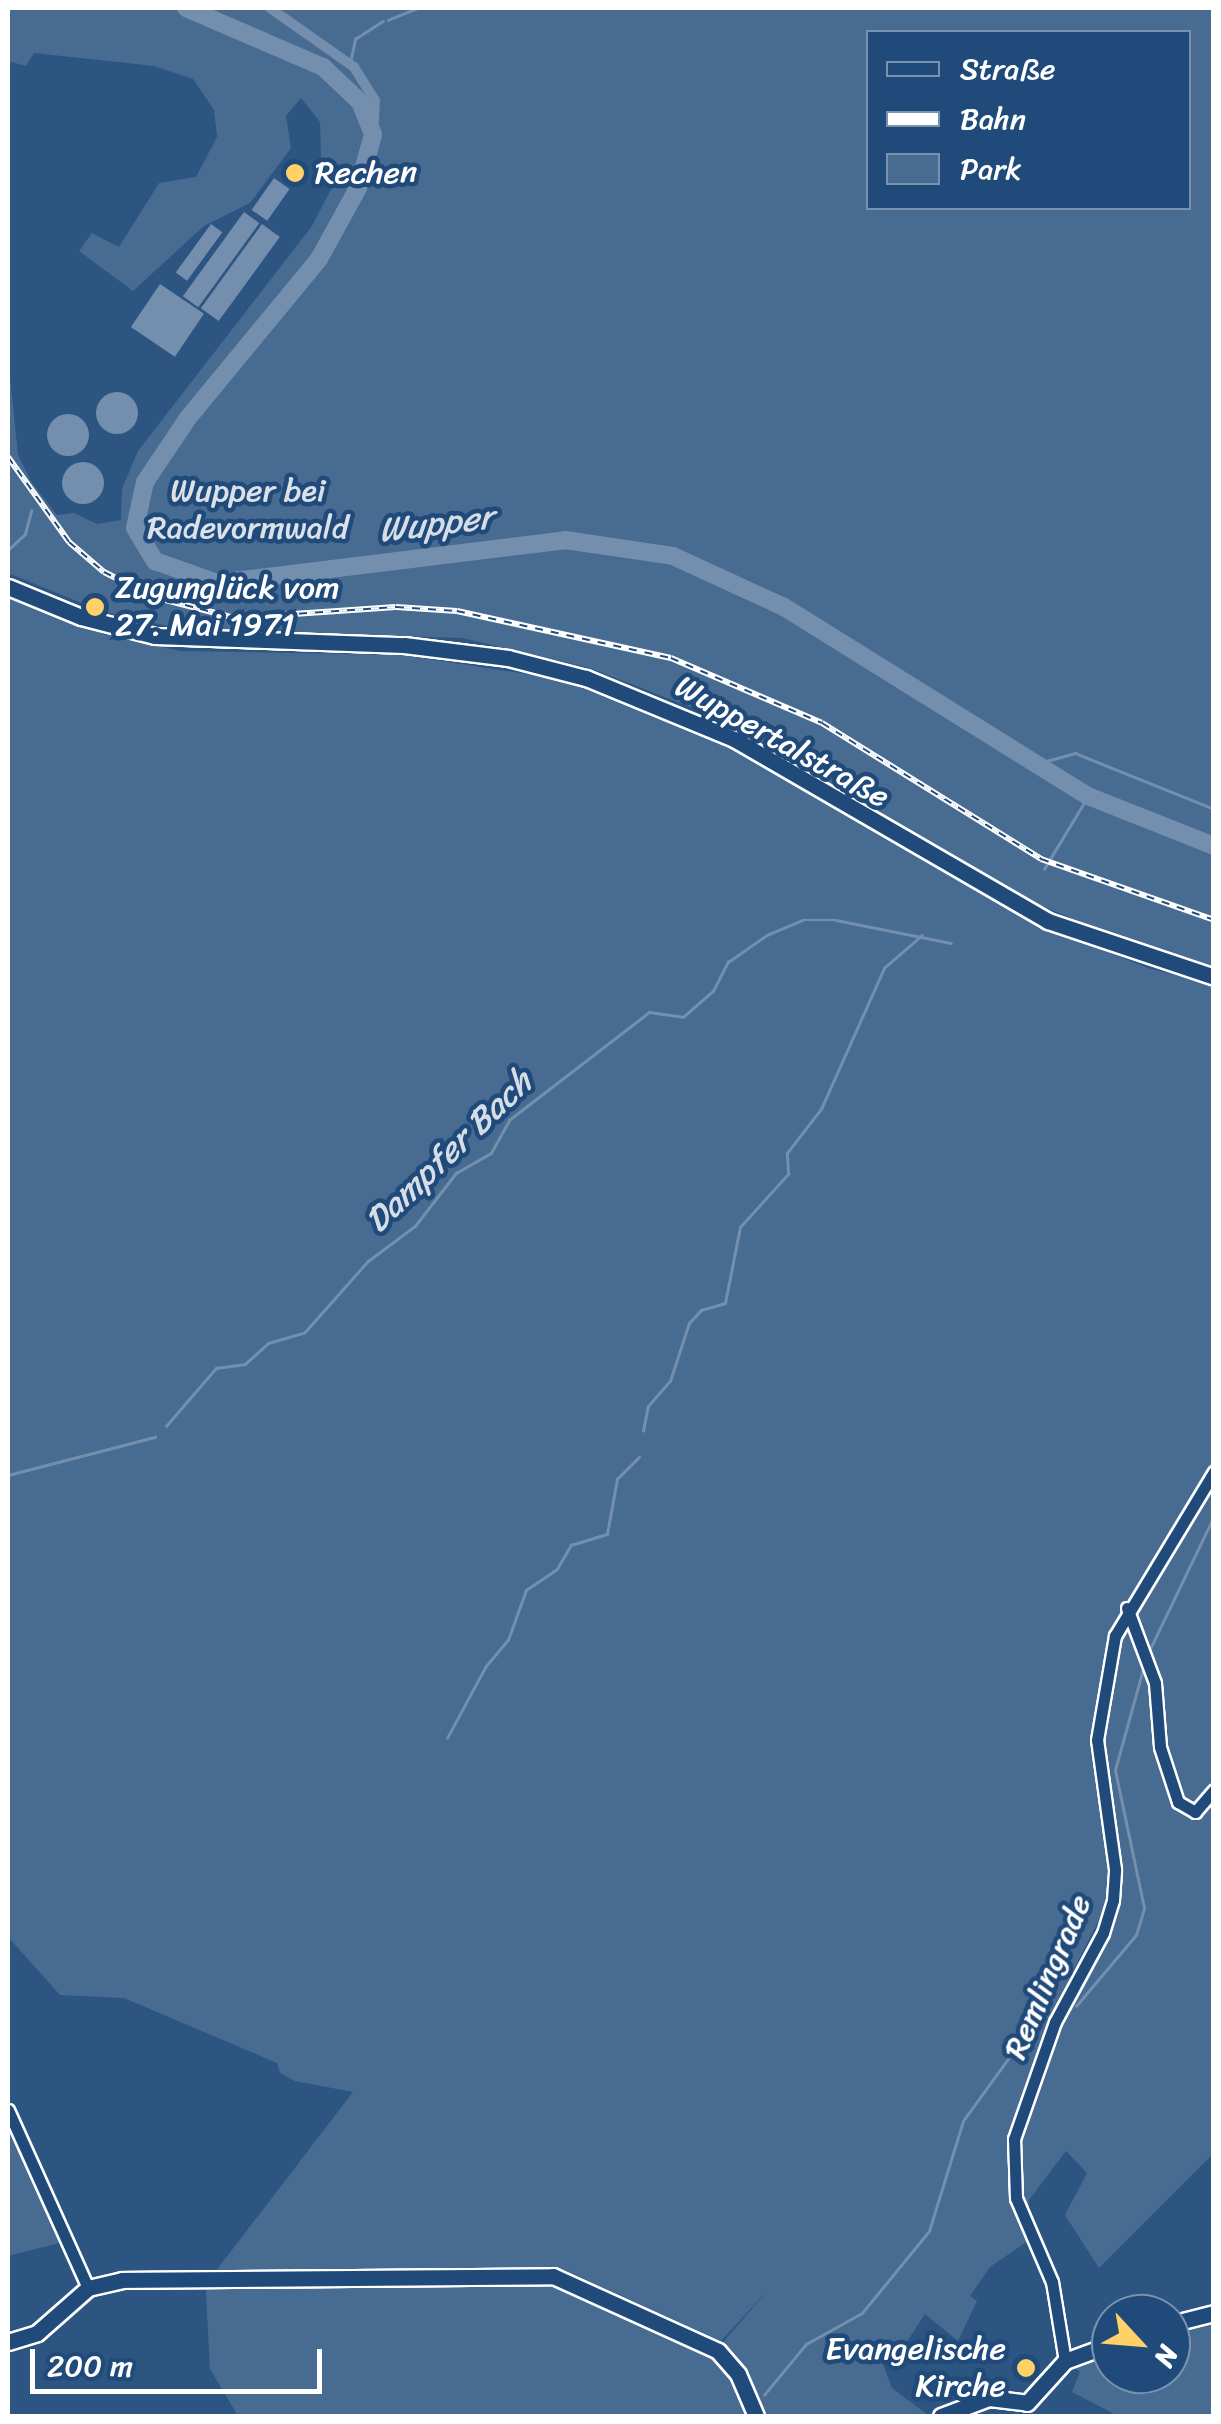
<!DOCTYPE html>
<meta charset="utf-8">
<style>
body{margin:0}
#map{position:relative;width:1221px;height:2424px;overflow:hidden;background:#2c5582;font-family:Sriracha,sans-serif}
div>[style]{position:absolute}
.green>*{inset:0;background:#486b92}
.water>*{inset:0;background:#748fad;transform-origin:0 0}
.round{border-radius:50%}
.stream>*{height:2.5px;margin:-1.25px;padding:0 1.25px;transform-origin:1.25px;border-radius:1.25px;background:#748fad}
.canal>*{height:10px;margin:-5px;padding:0 5px;transform-origin:5px;border-radius:5px;background:#748fad}
.river>*{height:18px;margin:-9px;padding:0 9px;transform-origin:9px;border-radius:9px;background:#748fad}
.roads{filter:drop-shadow(2px 0 #fff) drop-shadow(-2px 0 #fff) drop-shadow(0 2px #fff) drop-shadow(0 -2px #fff)}
.street>*{height:11px;margin:-5.5px;padding:0 5.5px;transform-origin:5.5px;border-radius:5.5px;background:#1f4a7a}
.secondary>*{height:15px;margin:-7.5px;padding:0 7.5px;transform-origin:7.5px;border-radius:7.5px;background:#1f4a7a}
.rail>*{height:6px;margin-top:-3px;transform-origin:0;background:repeating-linear-gradient(90deg,#1f4a7a 0 8px,#fff 0 16px);box-sizing:border-box;border-block:2px solid #fff}
.dots>*{width:28px;height:28px;translate:-50% -50%;box-sizing:border-box;border:5px solid #1f4a7a;border-radius:50%}
span{translate:-50% -50%;white-space:nowrap;text-align:center;line-height:1.15;-webkit-text-stroke:9px #1f4a7a;paint-order:stroke}
.poi-label{font-size:32px;color:#fff}
.left{translate:0 -50%;text-align:left}
.right{translate:-100% -50%;text-align:right}
.park-label{font-size:32px;color:#dae1e9}
.street-label{font-size:32px;color:#fff}
.water-label{font-size:35px;color:#d5dde6;font-style:italic}
.frame{position:absolute;inset:0;border:10px solid #fff;pointer-events:none}
.legend{position:absolute;left:866px;top:30px;width:325px;height:180px;box-sizing:border-box;background:#1f4a7a;border:2px solid #7992af;margin:0;padding:12px 18px;list-style:none;font-size:30px;color:#fff}
.legend li{display:flex;align-items:center;gap:20px;height:50px}
.legend b{width:50px;border:2px solid #7992af}
.north{position:absolute;left:1091px;top:2294px;width:100px;height:100px;box-sizing:border-box;background:#1f4a7a;border:2px solid #7992af;border-radius:50%;rotate:116deg;font-size:28px;font-weight:700;line-height:40px;text-align:center;color:#fff}
.north::after{content:'';display:block;margin:auto;width:35px;height:45px;background:#ffd166;clip-path:polygon(50% 0,100% 100%,50% 72%,0 100%)}
.scale{position:absolute;left:30px;top:2349px;width:292px;height:45px;box-sizing:border-box;border:5px solid #fff;border-top:0;padding-left:12px;font-size:30px;line-height:35px;white-space:nowrap;color:#fff;-webkit-text-stroke:8px #1f4a7a;paint-order:stroke}
</style>
<div id="map">
<div class="green">
<i style="clip-path:polygon(evenodd,8px 8px,1213px 8px,1213px 966px,1115px 937px,1031px 901px,716px 717px,590px 668px,462px 638px,181px 629px,101px 611px,8px 573px,8px 357px,18px 455px,32px 483px,57px 515px,74px 513px,97px 524px,121px 520px,122px 489px,138px 451px,312px 226px,343px 166px,321px 158px,320px 122px,301px 98px,286px 116px,291px 148px,250px 203px,204px 226px,133px 291px,79px 251px,92px 233px,119px 247px,159px 183px,196px 177px,217px 137px,214px 110px,193px 79px,154px 66px,34px 53px,26px 66px,8px 61px,8px 8px,868px 32px,1188px 32px,1188px 208px,868px 208px,868px 32px)"></i>
<i style="clip-path:polygon(evenodd,8px 597px,103px 634px,180px 651px,402px 655px,560px 679px,728px 748px,1045px 927px,1148px 968px,1213px 985px,1213px 2154px,1099px 2268px,1065px 2215px,1087px 2173px,1066px 2151px,1029px 2200px,1028px 2241px,990px 2267px,970px 2296px,977px 2301px,958px 2341px,925px 2314px,902px 2349px,895px 2343px,880px 2356px,892px 2388px,929px 2416px,238px 2416px,210px 2369px,205px 2277px,543px 2275px,718px 2348px,768px 2290px,721px 2341px,565px 2270px,215px 2272px,353px 2092px,295px 2081px,280px 2073px,277px 2063px,124px 1998px,60px 1995px,8px 1937px,8px 597px,1102px 1688px,1099px 1770px,1116px 1886px,1091px 1958px,1060px 2009px,1055px 2007px,1113px 1892px,1096px 1772px,1094px 1721px,1102px 1688px)"></i>
<i style="clip-path:polygon(8px 2114px,67px 2241px,8px 2256px)"></i>
<i style="clip-path:polygon(1213px 2317px,1213px 2416px,1118px 2416px,1072px 2392px,1080px 2372px,1068px 2361px,1111px 2347px,1111px 2374px,1171px 2374px,1171px 2326px)"></i>
</div>
<div class="water">
<i style="left:274px;top:178px;width:19px;height:39px;rotate:35deg"></i>
<i style="left:244px;top:212px;width:19px;height:104px;rotate:36deg"></i>
<i style="left:211px;top:224px;width:14px;height:60px;rotate:36deg"></i>
<i style="left:262px;top:224px;width:22px;height:104px;rotate:36deg"></i>
<i style="left:160px;top:284px;width:53px;height:52px;rotate:34deg"></i>
<i class="round" style="left:96px;top:392px;width:42px;height:42px"></i>
<i class="round" style="left:47px;top:414px;width:42px;height:42px"></i>
<i class="round" style="left:62px;top:462px;width:42px;height:42px"></i>
</div>
<div class="stream">
<i style="left:388px;top:20px;width:31px;rotate:-22deg"></i>
<i style="left:350px;top:63px;width:25px;rotate:-78deg"></i>
<i style="left:355px;top:39px;width:33px;rotate:-33deg"></i>
<i style="left:128px;top:530px;width:7px;rotate:-16deg"></i>
<i style="left:8px;top:550px;width:23px;rotate:-43deg"></i>
<i style="left:25px;top:534px;width:24px;rotate:-75deg"></i>
<i style="left:1036px;top:764px;width:41px;rotate:-15.8deg"></i>
<i style="left:1075px;top:753px;width:150px;rotate:21.9deg"></i>
<i style="left:1044px;top:869px;width:85px;rotate:-58.9deg"></i>
<i style="left:166px;top:1426px;width:77px;rotate:-49.2deg"></i>
<i style="left:216px;top:1368px;width:29px;rotate:-8deg"></i>
<i style="left:245px;top:1364px;width:31px;rotate:-42deg"></i>
<i style="left:268px;top:1343px;width:37px;rotate:-16deg"></i>
<i style="left:304px;top:1333px;width:96px;rotate:-48.4deg"></i>
<i style="left:368px;top:1261px;width:59px;rotate:-36.7deg"></i>
<i style="left:415px;top:1226px;width:67px;rotate:-52.3deg"></i>
<i style="left:456px;top:1173px;width:40px;rotate:-29.7deg"></i>
<i style="left:491px;top:1153px;width:38px;rotate:-61deg"></i>
<i style="left:509px;top:1120px;width:177px;rotate:-37.6deg"></i>
<i style="left:649px;top:1012px;width:34px;rotate:8deg"></i>
<i style="left:683px;top:1017px;width:40px;rotate:-41deg"></i>
<i style="left:713px;top:991px;width:33px;rotate:-63deg"></i>
<i style="left:728px;top:962px;width:47px;rotate:-34.7deg"></i>
<i style="left:767px;top:935px;width:39px;rotate:-23deg"></i>
<i style="left:803px;top:920px;width:33px"></i>
<i style="left:836px;top:920px;width:117px;rotate:11.3deg"></i>
<i style="left:643px;top:1431px;width:25px;rotate:-79deg"></i>
<i style="left:648px;top:1406px;width:33px;rotate:-49deg"></i>
<i style="left:670px;top:1381px;width:61px;rotate:-71.9deg"></i>
<i style="left:689px;top:1323px;width:18px;rotate:-47deg"></i>
<i style="left:701px;top:1310px;width:25px;rotate:-16deg"></i>
<i style="left:725px;top:1303px;width:77px;rotate:-78.8deg"></i>
<i style="left:740px;top:1227px;width:72px;rotate:-47.8deg"></i>
<i style="left:788px;top:1174px;width:21px;rotate:-93deg"></i>
<i style="left:787px;top:1153px;width:56px;rotate:-52.3deg"></i>
<i style="left:821px;top:1109px;width:154px;rotate:-65.9deg"></i>
<i style="left:884px;top:968px;width:50px;rotate:-41deg"></i>
<i style="left:8px;top:1475px;width:152px;rotate:-14.5deg"></i>
<i style="left:1150px;top:1649px;width:148px;rotate:-64.3deg"></i>
<i style="left:447px;top:1738px;width:82px;rotate:-61.6deg"></i>
<i style="left:486px;top:1666px;width:34px;rotate:-50deg"></i>
<i style="left:508px;top:1640px;width:53px;rotate:-70.2deg"></i>
<i style="left:526px;top:1590px;width:37px;rotate:-34deg"></i>
<i style="left:557px;top:1569px;width:28px;rotate:-60deg"></i>
<i style="left:571px;top:1545px;width:38px;rotate:-17deg"></i>
<i style="left:607px;top:1534px;width:56px;rotate:-79.7deg"></i>
<i style="left:617px;top:1479px;width:31px;rotate:-45deg"></i>
<i style="left:1076px;top:2006px;width:93px;rotate:-49.8deg"></i>
<i style="left:1136px;top:1935px;width:28px;rotate:-73deg"></i>
<i style="left:1144px;top:1908px;width:141px;rotate:-101.9deg"></i>
<i style="left:1115px;top:1770px;width:105px;rotate:-74.5deg"></i>
<i style="left:1036px;top:2022px;width:18px;rotate:-45deg"></i>
<i style="left:764px;top:2395px;width:66px;rotate:-50.5deg"></i>
<i style="left:806px;top:2344px;width:64px;rotate:-29deg"></i>
<i style="left:862px;top:2313px;width:106px;rotate:-50.7deg"></i>
<i style="left:929px;top:2231px;width:115px;rotate:-72.8deg"></i>
<i style="left:963px;top:2121px;width:116px;rotate:-54.1deg"></i>
</div>
<div class="canal">
<i style="left:270px;top:8px;width:103px;rotate:35.1deg"></i>
<i style="left:354px;top:67px;width:39px;rotate:58deg"></i>
<i style="left:375px;top:100px;width:35px;rotate:93deg"></i>
</div>
<div class="river">
<i style="left:186px;top:8px;width:149px;rotate:23.3deg"></i>
<i style="left:323px;top:67px;width:51px;rotate:43.4deg"></i>
<i style="left:360px;top:102px;width:35px;rotate:68deg"></i>
<i style="left:373px;top:135px;width:55px;rotate:105.8deg"></i>
<i style="left:358px;top:188px;width:81px;rotate:118.8deg"></i>
<i style="left:319px;top:259px;width:206px;rotate:129.5deg"></i>
<i style="left:188px;top:418px;width:77px;rotate:123.9deg"></i>
<i style="left:145px;top:482px;width:47px;rotate:102.3deg"></i>
<i style="left:135px;top:528px;width:39px;rotate:59deg"></i>
<i style="left:155px;top:561px;width:66px;rotate:19.5deg"></i>
<i style="left:217px;top:583px;width:351px;rotate:-7deg"></i>
<i style="left:565px;top:540px;width:109px;rotate:8.4deg"></i>
<i style="left:673px;top:556px;width:122px;rotate:24.7deg"></i>
<i style="left:784px;top:607px;width:358px;rotate:31.9deg"></i>
<i style="left:1088px;top:796px;width:136px;rotate:21.6deg"></i>
</div>
<div class="roads">
<div class="street">
<i style="left:1127px;top:1608px;width:80px;rotate:69.5deg"></i>
<i style="left:1155px;top:1683px;width:64px;rotate:85.5deg"></i>
<i style="left:1160px;top:1747px;width:58px;rotate:71.9deg"></i>
<i style="left:1178px;top:1802px;width:20px;rotate:30deg"></i>
<i style="left:1195px;top:1812px;width:29px;rotate:-49deg"></i>
<i style="left:8px;top:2110px;width:195px;rotate:65.8deg"></i>
<i style="left:1065px;top:2361px;width:80px;rotate:-99.3deg"></i>
<i style="left:1052px;top:2282px;width:91px;rotate:-113.2deg"></i>
<i style="left:1016px;top:2198px;width:59px;rotate:-91.9deg"></i>
<i style="left:1014px;top:2139px;width:124px;rotate:-70.7deg"></i>
<i style="left:1055px;top:2022px;width:101px;rotate:-61.7deg"></i>
<i style="left:1103px;top:1933px;width:34px;rotate:-73deg"></i>
<i style="left:1113px;top:1900px;width:31px;rotate:-86deg"></i>
<i style="left:1115px;top:1869px;width:130px;rotate:-97.9deg"></i>
<i style="left:1097px;top:1740px;width:106px;rotate:-80.2deg"></i>
<i style="left:1115px;top:1636px;width:192px;rotate:-58.9deg"></i>
</div>
<div class="secondary">
<i style="left:8px;top:587px;width:79px;rotate:22.3deg"></i>
<i style="left:81px;top:617px;width:76px;rotate:14.4deg"></i>
<i style="left:155px;top:636px;width:249px;rotate:2.1deg"></i>
<i style="left:404px;top:645px;width:105px;rotate:7.1deg"></i>
<i style="left:508px;top:658px;width:81px;rotate:14.4deg"></i>
<i style="left:586px;top:678px;width:160px;rotate:22.4deg"></i>
<i style="left:734px;top:739px;width:363px;rotate:30.1deg"></i>
<i style="left:1048px;top:921px;width:175px;rotate:18.6deg"></i>
<i style="left:1171px;top:2324px;width:44px;rotate:-14.3deg"></i>
<i style="left:8px;top:2342px;width:30px;rotate:-17deg"></i>
<i style="left:37px;top:2333px;width:68px;rotate:-41.4deg"></i>
<i style="left:88px;top:2288px;width:35px;rotate:-13deg"></i>
<i style="left:122px;top:2280px;width:431px;rotate:-0.5deg"></i>
<i style="left:553px;top:2276px;width:181px;rotate:24.4deg"></i>
<i style="left:718px;top:2351px;width:30px;rotate:49deg"></i>
<i style="left:738px;top:2374px;width:46px;rotate:66.8deg"></i>
<i style="left:941px;top:2416px;width:51px;rotate:-20.6deg"></i>
<i style="left:989px;top:2398px;width:38px;rotate:7deg"></i>
<i style="left:1027px;top:2403px;width:57px;rotate:-47.9deg"></i>
<i style="left:1065px;top:2361px;width:49px;rotate:-20.3deg"></i>
</div>
</div>
<div class="rail">
<i style="left:8px;top:457px;width:105px;rotate:54.3deg"></i>
<i style="left:69px;top:542px;width:46px;rotate:40.6deg"></i>
<i style="left:104px;top:572px;width:56px;rotate:26.6deg"></i>
<i style="left:154px;top:597px;width:84px;rotate:14.5deg"></i>
<i style="left:235px;top:618px;width:161px;rotate:-3.9deg"></i>
<i style="left:396px;top:607px;width:61px;rotate:3.8deg"></i>
<i style="left:457px;top:611px;width:219px;rotate:12.4deg"></i>
<i style="left:671px;top:658px;width:164px;rotate:23.3deg"></i>
<i style="left:822px;top:723px;width:258px;rotate:31.8deg"></i>
<i style="left:1041px;top:859px;width:183px;rotate:19.4deg"></i>
</div>
<div class="dots">
<i style="left:295px;top:173px;background:#ffd166"></i>
<i style="left:95px;top:607px;background:#ffd166"></i>
<i style="left:1026px;top:2368px;background:#ffd166"></i>
</div>
<div class="poi-label">
<span class="left" style="left:315px;top:173px">Rechen</span>
<span class="left" style="left:115px;top:607px">Zugunglück vom<br>27. Mai 1971</span>
<span class="right" style="left:1006px;top:2368px">Evangelische<br>Kirche</span>
</div>
<div class="park-label">
<span style="left:248px;top:510px">Wupper bei<br>Radevormwald</span>
</div>
<div class="street-label">
<span style="left:782px;top:742px;rotate:29deg">Wuppertalstraße</span>
<span style="left:1048px;top:1977px;rotate:-67deg">Remlingrade</span>
</div>
<div class="water-label">
<span style="left:436px;top:523px;rotate:-7deg">Wupper</span>
<span style="left:448px;top:1151px;rotate:-44deg">Dampfer Bach</span>
</div>
<div class="frame"></div>
<ul class="legend">
<li><b style="height:12px;background:#1f4a7a"></b>Straße</li>
<li><b style="height:12px;background:#fff"></b>Bahn</li>
<li><b style="height:28px;background:#486b92"></b>Park</li>
</ul>
<div class="north">N</div>
<div class="scale">200 m</div>
</div>
